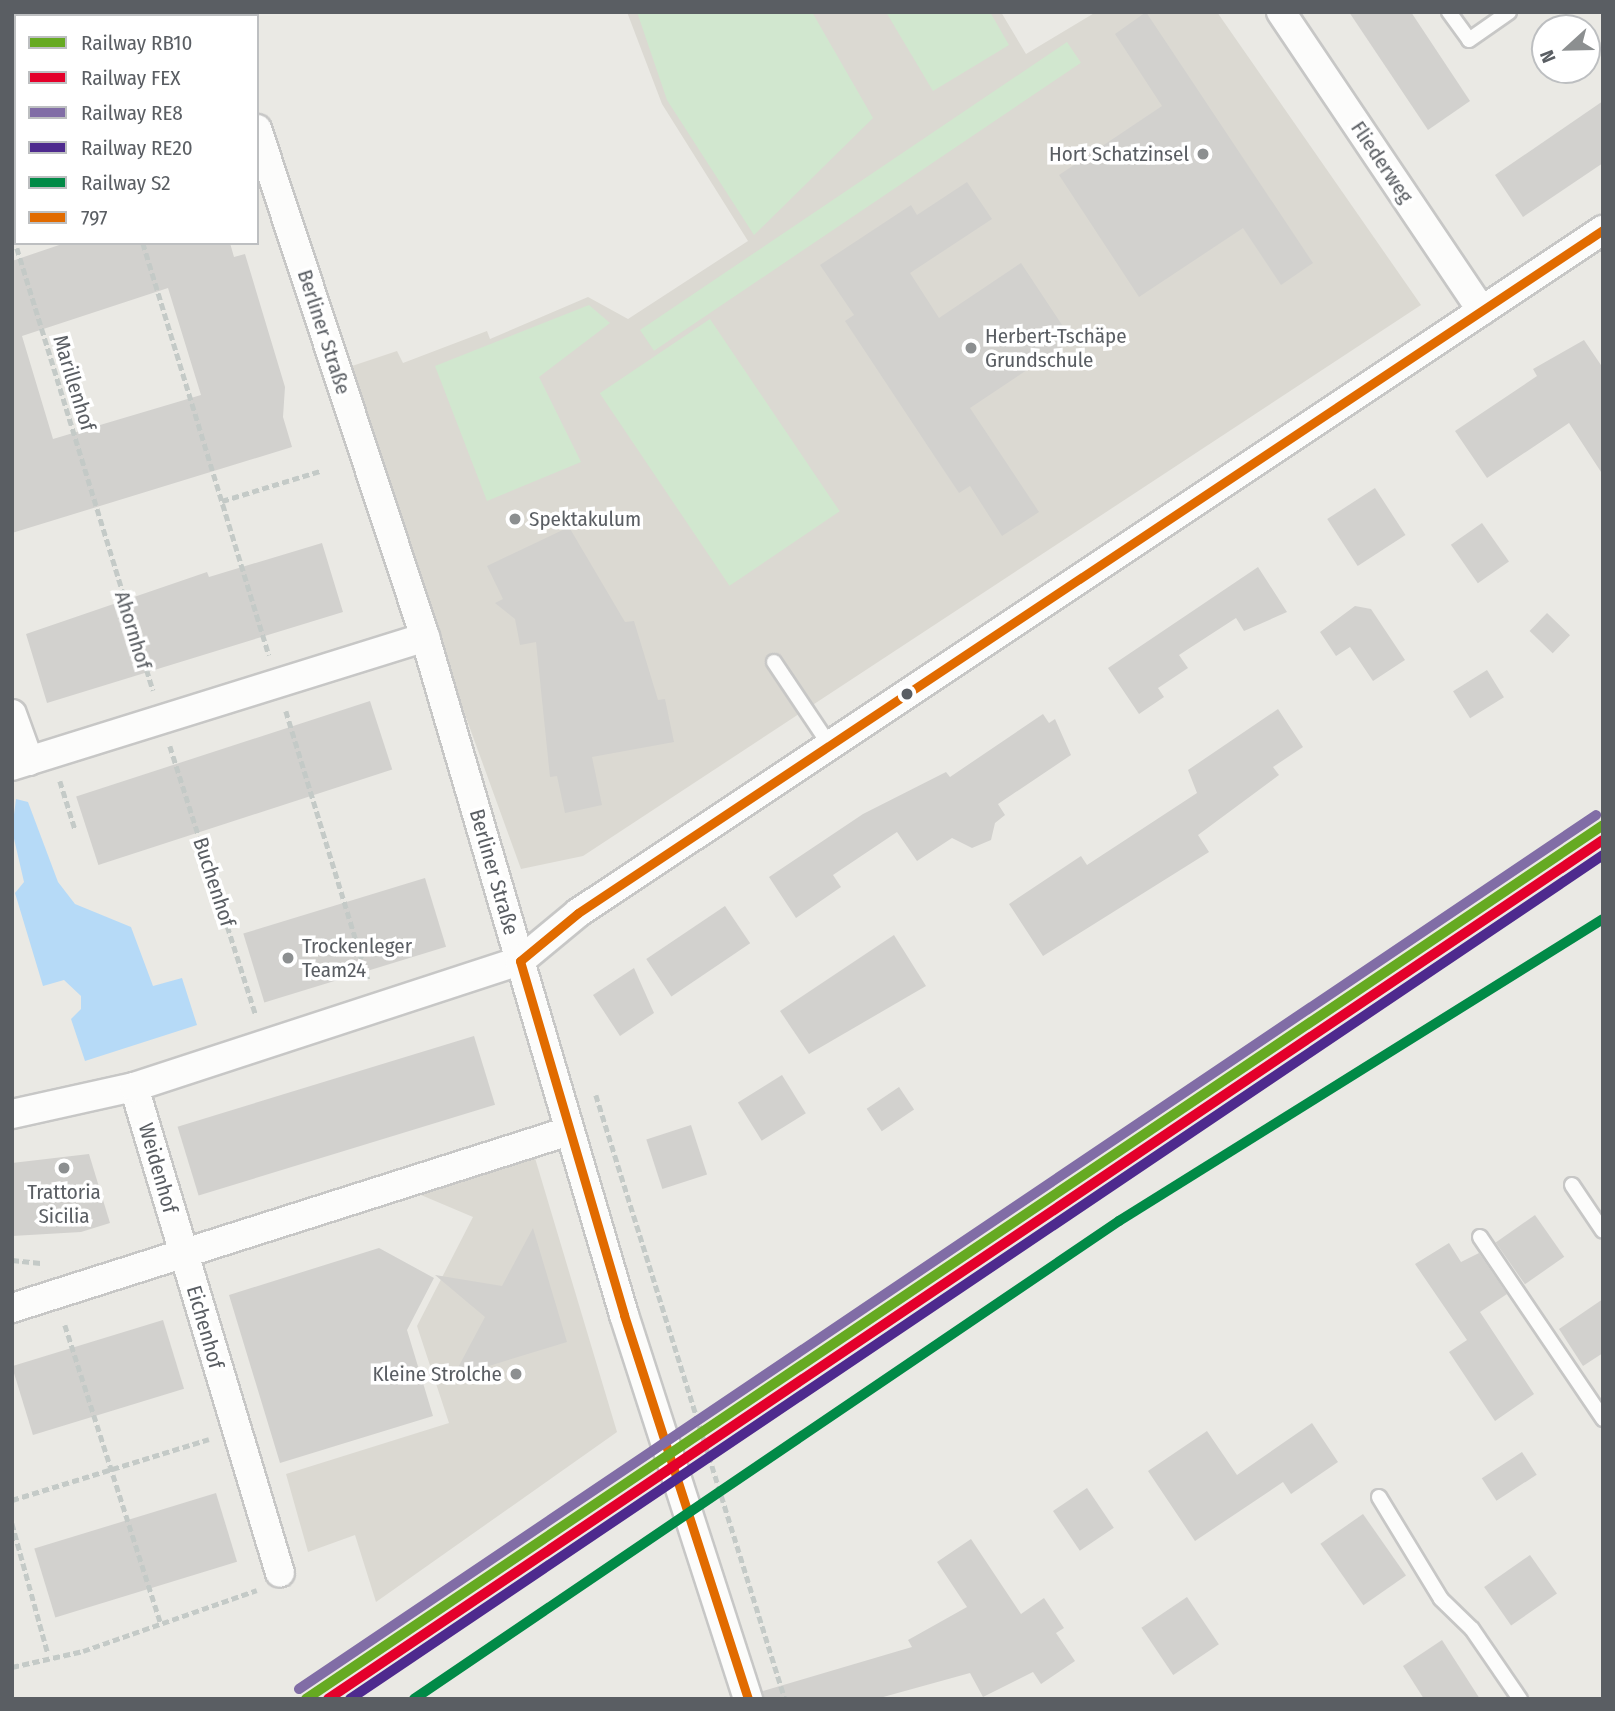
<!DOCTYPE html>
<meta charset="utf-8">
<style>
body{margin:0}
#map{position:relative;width:1615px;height:1711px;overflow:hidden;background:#eae9e4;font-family:"Fira Sans Condensed",sans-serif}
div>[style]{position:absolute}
.education>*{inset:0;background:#dbd9d2}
.green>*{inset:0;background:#d1e7cf;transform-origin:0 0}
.water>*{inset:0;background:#b6daf7}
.building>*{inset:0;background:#d2d1ce;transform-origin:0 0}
.path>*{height:4.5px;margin-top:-2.25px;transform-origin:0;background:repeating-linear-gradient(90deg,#c4cac7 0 7px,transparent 0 10.5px)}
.roads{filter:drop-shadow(2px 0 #c7c7c6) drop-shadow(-2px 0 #c7c7c6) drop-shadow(0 2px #c7c7c6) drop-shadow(0 -2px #c7c7c6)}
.lane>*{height:14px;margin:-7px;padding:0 7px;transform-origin:7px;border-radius:7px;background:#fcfcfb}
.street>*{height:28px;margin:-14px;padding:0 14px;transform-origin:14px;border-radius:14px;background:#fcfcfb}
.bus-1>*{height:9px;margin:-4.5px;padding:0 4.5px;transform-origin:4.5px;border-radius:4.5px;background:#e16b00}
.rail-1>*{height:10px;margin:-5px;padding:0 5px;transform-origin:5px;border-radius:5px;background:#6a2}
.rail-2>*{height:10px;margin:-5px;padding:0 5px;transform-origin:5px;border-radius:5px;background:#e4002b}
.rail-3>*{height:10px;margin:-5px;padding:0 5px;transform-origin:5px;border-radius:5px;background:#816da6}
.rail-4>*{height:10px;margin:-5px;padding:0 5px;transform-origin:5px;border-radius:5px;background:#4e2a8e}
.rail-5>*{height:10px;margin:-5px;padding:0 5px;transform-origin:5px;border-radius:5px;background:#018a47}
.dots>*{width:19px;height:19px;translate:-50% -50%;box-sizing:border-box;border:4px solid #fff;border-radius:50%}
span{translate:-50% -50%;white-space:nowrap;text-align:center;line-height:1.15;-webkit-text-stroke:7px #fff;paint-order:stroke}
.poi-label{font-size:21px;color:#5a5e63}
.right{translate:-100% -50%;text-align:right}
.left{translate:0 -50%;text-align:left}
.street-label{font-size:21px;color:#5a5e63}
.frame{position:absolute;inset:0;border:14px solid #5a5e63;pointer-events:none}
.legend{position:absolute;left:14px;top:14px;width:245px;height:231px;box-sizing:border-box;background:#fff;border:2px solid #bdbfc1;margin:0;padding:9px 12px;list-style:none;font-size:21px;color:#5a5e63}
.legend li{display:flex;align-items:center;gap:14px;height:35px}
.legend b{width:35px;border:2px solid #bdbfc1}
.north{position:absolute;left:1531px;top:14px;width:70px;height:70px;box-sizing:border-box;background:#fff;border:2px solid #bdbfc1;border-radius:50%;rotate:248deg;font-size:19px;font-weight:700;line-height:28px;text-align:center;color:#5a5e63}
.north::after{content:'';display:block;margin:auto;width:24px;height:32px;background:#8c8f90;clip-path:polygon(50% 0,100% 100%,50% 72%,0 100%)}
</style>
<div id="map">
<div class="education">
<i style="clip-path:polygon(627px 12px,1001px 12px,1026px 54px,1096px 12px,1217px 12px,1421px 305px,583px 856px,521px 869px,340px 370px,397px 351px,403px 363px,487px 331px,490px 339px,588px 297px,628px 319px,748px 241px,662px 104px)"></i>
<i style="clip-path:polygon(535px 1158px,617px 1432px,376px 1602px,355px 1535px,308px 1552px,286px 1474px,449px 1423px,417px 1326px,473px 1217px,421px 1195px)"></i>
</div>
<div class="green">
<i style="clip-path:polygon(637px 12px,812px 12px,873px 118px,754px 235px,667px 100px)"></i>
<i style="clip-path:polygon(886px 12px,990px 12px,1009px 45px,933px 91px)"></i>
<i style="left:1067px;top:42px;width:25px;height:515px;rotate:56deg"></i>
<i style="clip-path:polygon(589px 305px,610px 323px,539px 377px,581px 462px,487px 501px,435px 366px)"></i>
<i style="left:710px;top:319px;width:232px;height:133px;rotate:56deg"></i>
</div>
<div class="water">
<i style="clip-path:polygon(16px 799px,28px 802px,58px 882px,75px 904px,131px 927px,153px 986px,182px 978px,197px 1025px,85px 1061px,71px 1019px,81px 1009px,81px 996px,64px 980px,43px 986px,15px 893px,24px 882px,12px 830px)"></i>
</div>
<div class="building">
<i style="clip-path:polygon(1146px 12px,1313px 263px,1281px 285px,1243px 228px,1139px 297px,1059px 175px,1162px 106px,1115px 34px)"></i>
<i style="clip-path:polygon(1349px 12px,1411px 12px,1470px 101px,1428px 130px)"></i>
<i style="clip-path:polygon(1603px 101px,1603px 163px,1523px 217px,1495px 175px)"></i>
<i style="clip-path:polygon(967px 182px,992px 219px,910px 273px,939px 318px,1021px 263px,1072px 340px,970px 408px,1039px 512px,1002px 536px,970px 486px,959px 493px,935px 457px,845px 321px,854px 315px,820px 265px,911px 205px,917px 215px)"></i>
<i style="clip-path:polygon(evenodd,65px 243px,230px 243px,234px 257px,245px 254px,285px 387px,283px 417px,292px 447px,12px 533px,12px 261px,65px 243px,168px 288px,201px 395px,53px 439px,22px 336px,168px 288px)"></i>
<i style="clip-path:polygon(1584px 340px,1603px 368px,1603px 475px,1569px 423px,1487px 478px,1455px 431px,1537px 376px,1533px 369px)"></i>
<i style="left:1375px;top:488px;width:56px;height:57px;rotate:57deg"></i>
<i style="left:1482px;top:523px;width:47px;height:38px;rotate:55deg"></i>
<i style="clip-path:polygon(569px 527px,625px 622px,634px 621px,658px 700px,665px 699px,674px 742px,592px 757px,602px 805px,565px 813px,557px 776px,550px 777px,536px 642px,520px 645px,515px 619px,495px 603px,503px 599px,487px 566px)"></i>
<i style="clip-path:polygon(322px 543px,343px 612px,47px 703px,26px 634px,207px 572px,209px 577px)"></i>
<i style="clip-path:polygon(1258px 567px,1287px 612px,1244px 631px,1236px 618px,1179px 655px,1188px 668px,1158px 688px,1164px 697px,1139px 714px,1108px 668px)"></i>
<i style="clip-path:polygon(1355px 606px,1371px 609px,1405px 660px,1373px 681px,1350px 647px,1336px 656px,1320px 632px)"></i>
<i style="left:1547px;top:613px;width:32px;height:25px;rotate:44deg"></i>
<i style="left:1487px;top:670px;width:32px;height:40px;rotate:58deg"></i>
<i style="left:370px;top:701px;width:72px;height:309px;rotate:72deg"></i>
<i style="clip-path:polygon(1278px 709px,1303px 747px,1273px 767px,1279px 775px,1198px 835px,1209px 852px,1043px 956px,1009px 904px,1081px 856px,1087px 865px,1197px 793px,1188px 770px)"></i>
<i style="clip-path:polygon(1043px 714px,1049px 723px,1055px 719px,1071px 755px,998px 804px,1005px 815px,995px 823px,991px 840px,972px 848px,952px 838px,917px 861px,897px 832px,833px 875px,841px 887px,796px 918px,769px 877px,863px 814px,946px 772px,950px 777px)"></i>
<i style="left:425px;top:878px;width:72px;height:190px;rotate:73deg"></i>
<i style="left:725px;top:906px;width:45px;height:95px;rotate:56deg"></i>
<i style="clip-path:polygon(894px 935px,926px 986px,809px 1054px,780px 1011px)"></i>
<i style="clip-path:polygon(634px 968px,654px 1013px,620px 1036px,593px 995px)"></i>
<i style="left:474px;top:1036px;width:72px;height:310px;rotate:73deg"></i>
<i style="left:782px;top:1075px;width:45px;height:52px;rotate:58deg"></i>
<i style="left:899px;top:1087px;width:27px;height:39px;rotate:56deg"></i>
<i style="left:691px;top:1125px;width:52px;height:47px;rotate:72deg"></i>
<i style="clip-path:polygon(89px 1154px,110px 1223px,81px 1232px,12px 1236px,12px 1163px)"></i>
<i style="left:1535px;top:1215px;width:51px;height:48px;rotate:55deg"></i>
<i style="clip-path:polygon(533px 1228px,567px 1342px,453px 1377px,485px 1317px,435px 1275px,502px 1286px)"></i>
<i style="clip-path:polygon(1449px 1243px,1461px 1262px,1479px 1253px,1507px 1294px,1480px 1312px,1534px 1394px,1495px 1421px,1449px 1352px,1467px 1340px,1415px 1264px)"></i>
<i style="clip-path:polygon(379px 1248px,434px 1278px,407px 1330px,433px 1416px,280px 1463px,229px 1295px)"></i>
<i style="clip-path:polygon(1603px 1299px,1603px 1353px,1583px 1366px,1559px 1329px)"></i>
<i style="left:163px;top:1320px;width:72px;height:158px;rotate:73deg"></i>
<i style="clip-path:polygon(1312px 1423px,1338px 1462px,1291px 1494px,1283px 1482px,1195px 1541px,1148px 1471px,1207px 1431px,1237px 1475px)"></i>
<i style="left:1522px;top:1452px;width:27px;height:48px;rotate:57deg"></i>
<i style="left:1087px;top:1488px;width:48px;height:41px;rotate:56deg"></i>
<i style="left:216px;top:1493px;width:72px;height:190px;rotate:73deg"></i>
<i style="left:1363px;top:1514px;width:75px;height:52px;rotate:55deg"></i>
<i style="clip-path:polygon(971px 1539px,1021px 1614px,1044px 1598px,1064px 1628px,1056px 1633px,1075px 1661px,1041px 1684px,1033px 1672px,983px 1697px,970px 1673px,876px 1699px,764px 1699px,763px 1691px,912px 1647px,908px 1640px,967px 1607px,937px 1562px)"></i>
<i style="left:1530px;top:1555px;width:47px;height:56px;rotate:55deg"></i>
<i style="left:1187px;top:1597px;width:57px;height:55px;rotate:56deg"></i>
<i style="clip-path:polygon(1442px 1640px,1480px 1699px,1424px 1699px,1403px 1666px)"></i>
</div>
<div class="path">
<i style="left:73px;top:12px;width:4px;rotate:76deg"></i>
<i style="left:143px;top:243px;width:431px;rotate:73deg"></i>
<i style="left:17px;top:248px;width:463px;rotate:72.9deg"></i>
<i style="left:222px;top:501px;width:102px;rotate:-17deg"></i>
<i style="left:286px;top:711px;width:281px;rotate:73deg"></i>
<i style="left:170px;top:746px;width:282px;rotate:72.3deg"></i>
<i style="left:60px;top:781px;width:50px;rotate:72.6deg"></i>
<i style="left:596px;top:1095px;width:633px;rotate:72.62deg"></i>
<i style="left:12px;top:1260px;width:31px;rotate:6deg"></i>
<i style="left:65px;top:1325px;width:314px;rotate:72.2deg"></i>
<i style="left:12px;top:1500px;width:206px;rotate:-17.2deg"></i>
<i style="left:12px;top:1523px;width:136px;rotate:74.6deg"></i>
<i style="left:12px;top:1667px;width:73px;rotate:-12.7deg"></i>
<i style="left:83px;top:1651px;width:184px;rotate:-19.3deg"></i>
</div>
<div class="roads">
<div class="lane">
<i style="left:1449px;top:12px;width:34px;rotate:54deg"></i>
<i style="left:1469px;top:40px;width:49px;rotate:-35deg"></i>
<i style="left:774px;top:662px;width:102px;rotate:56.2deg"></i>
<i style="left:1572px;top:1185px;width:55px;rotate:56deg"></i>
<i style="left:1480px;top:1237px;width:220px;rotate:55.9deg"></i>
<i style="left:1379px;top:1497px;width:119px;rotate:58.7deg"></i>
<i style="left:1441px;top:1599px;width:43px;rotate:44.1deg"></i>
<i style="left:1472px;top:1629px;width:85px;rotate:55.6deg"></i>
</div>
<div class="street">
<i style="left:221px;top:12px;width:4px;rotate:76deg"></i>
<i style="left:1281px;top:12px;width:360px;rotate:56.1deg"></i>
<i style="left:257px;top:129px;width:535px;rotate:71.7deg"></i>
<i style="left:425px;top:637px;width:707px;rotate:73.64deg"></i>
<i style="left:624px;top:1315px;width:404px;rotate:72.1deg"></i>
<i style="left:12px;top:218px;width:4px;rotate:-14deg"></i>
<i style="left:12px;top:714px;width:50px;rotate:70.1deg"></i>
<i style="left:12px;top:766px;width:433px;rotate:-17.3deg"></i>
<i style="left:134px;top:1087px;width:507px;rotate:73.28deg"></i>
<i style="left:12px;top:1114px;width:125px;rotate:-12.5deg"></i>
<i style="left:134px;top:1087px;width:406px;rotate:-18.1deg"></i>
<i style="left:520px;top:961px;width:75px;rotate:-39.6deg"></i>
<i style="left:578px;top:913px;width:1232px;rotate:-33.68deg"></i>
<i style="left:12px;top:1308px;width:584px;rotate:-17.63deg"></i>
</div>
</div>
<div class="bus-1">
<i style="left:520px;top:961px;width:75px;rotate:-39.6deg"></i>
<i style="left:578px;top:913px;width:1232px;rotate:-33.68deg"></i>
<i style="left:520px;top:961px;width:369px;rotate:73.6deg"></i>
<i style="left:624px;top:1315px;width:404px;rotate:72.1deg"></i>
</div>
<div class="rail-1">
<i style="left:306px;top:1699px;width:1564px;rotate:-33.97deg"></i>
</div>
<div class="rail-2">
<i style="left:328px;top:1699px;width:1537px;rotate:-33.97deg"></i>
</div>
<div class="rail-3">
<i style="left:299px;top:1689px;width:1564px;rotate:-33.97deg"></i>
</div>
<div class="rail-4">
<i style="left:350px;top:1699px;width:1511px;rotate:-33.96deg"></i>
</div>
<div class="rail-5">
<i style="left:414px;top:1699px;width:852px;rotate:-34.14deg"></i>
<i style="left:1119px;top:1221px;width:570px;rotate:-31.96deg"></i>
</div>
<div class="dots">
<i style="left:1203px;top:154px;background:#8c8f90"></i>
<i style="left:971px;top:348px;background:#8c8f90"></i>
<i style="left:515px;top:519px;background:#8c8f90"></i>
<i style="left:907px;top:694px;background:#5a5e63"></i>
<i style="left:288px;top:958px;background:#8c8f90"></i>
<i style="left:64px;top:1168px;background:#8c8f90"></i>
<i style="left:516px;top:1374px;background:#8c8f90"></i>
</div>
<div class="poi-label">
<span class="right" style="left:1189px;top:154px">Hort Schatzinsel</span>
<span class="left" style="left:985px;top:348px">Herbert-Tschäpe<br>Grundschule</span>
<span class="left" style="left:529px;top:519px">Spektakulum</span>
<span class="left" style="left:302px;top:958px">Trockenleger<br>Team24</span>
<span style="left:64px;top:1204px">Trattoria<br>Sicilia</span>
<span class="right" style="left:502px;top:1374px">Kleine Strolche</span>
</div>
<div class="street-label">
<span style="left:1382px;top:162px;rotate:56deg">Fliederweg</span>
<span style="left:324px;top:332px;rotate:72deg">Berliner Straße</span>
<span style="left:74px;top:383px;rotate:73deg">Marillenhof</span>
<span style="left:133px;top:630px;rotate:73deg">Ahornhof</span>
<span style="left:494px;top:872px;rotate:74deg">Berliner Straße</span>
<span style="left:214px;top:882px;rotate:72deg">Buchenhof</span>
<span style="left:158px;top:1168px;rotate:74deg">Weidenhof</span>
<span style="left:205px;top:1327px;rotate:74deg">Eichenhof</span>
</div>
<div class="frame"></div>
<ul class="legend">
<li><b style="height:9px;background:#6a2"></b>Railway RB10</li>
<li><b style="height:9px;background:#e4002b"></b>Railway FEX</li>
<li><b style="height:9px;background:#816da6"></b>Railway RE8</li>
<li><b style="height:9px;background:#4e2a8e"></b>Railway RE20</li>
<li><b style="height:9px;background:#018a47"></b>Railway S2</li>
<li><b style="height:9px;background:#e16b00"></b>797</li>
</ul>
<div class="north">N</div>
</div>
